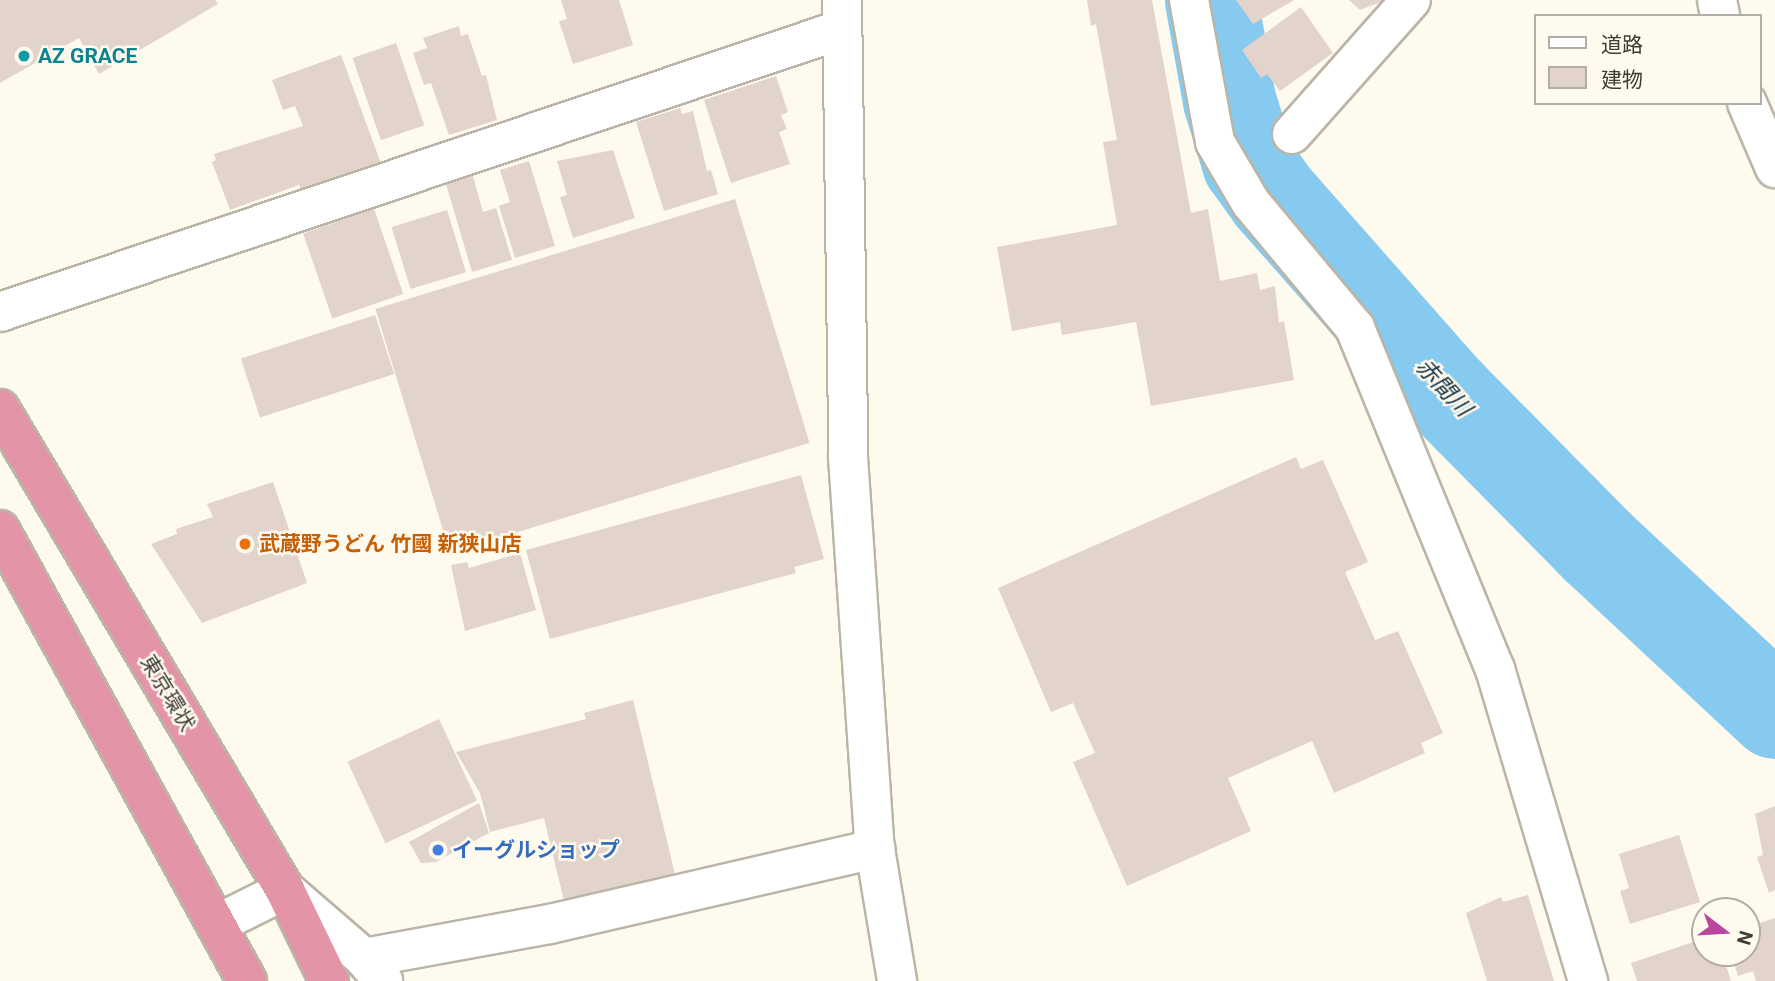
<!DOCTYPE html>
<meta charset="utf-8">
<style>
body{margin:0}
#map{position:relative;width:1775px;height:981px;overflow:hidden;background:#fffaee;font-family:Roboto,"Noto Sans JP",sans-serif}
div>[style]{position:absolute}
.river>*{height:93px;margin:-46.5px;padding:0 46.5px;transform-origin:46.5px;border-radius:46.5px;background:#87caef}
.building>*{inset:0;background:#e2d4ca;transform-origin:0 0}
.roads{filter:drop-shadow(2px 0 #bab5a6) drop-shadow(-2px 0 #bab5a6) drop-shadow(0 2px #bab5a6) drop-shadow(0 -2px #bab5a6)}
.minor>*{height:38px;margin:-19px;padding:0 19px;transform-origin:19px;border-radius:19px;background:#fff}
.tertiary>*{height:38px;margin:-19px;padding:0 19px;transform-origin:19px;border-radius:19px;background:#fff}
.trunk>*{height:38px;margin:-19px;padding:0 19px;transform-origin:19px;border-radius:19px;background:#e494a7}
.dots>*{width:19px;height:19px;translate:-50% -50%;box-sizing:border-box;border:4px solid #fffaee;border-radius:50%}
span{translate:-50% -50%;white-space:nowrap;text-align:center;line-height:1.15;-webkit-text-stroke:5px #fffaee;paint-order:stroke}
.culture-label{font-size:21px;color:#0d838f;font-weight:700}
.left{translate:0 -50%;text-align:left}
.food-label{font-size:21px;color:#c56008;font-weight:700}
.street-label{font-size:21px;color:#3f3d37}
.shop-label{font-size:21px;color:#366cbe;font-weight:700}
.water-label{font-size:23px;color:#102f3f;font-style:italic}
.legend{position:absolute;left:1534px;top:14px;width:228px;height:91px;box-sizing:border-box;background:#fffaee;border:2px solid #b2aea5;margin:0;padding:9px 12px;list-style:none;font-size:21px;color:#3f3d37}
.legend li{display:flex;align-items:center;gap:14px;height:35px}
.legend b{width:35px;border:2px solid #b2aea5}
.north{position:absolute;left:1691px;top:897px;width:70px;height:70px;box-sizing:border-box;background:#fffaee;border:2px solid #b2aea5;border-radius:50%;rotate:107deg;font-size:19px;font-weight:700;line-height:28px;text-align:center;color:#3f3d37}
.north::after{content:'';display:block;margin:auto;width:24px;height:32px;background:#b9469f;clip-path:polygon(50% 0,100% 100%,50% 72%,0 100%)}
</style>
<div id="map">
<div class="river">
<i style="left:1211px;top:0;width:102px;rotate:79.8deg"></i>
<i style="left:1229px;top:100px;width:65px;rotate:73deg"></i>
<i style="left:1248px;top:162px;width:43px;rotate:54.5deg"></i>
<i style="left:1273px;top:197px;width:261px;rotate:48.6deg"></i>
<i style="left:1446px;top:393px;width:216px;rotate:45.4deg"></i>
<i style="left:1598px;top:547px;width:242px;rotate:43deg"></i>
</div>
<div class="building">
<i style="clip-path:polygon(0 0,215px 0,218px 4px,99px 74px,79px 38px,0 83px)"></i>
<i style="clip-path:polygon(561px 0,619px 0,633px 45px,573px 64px,559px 21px,567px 19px)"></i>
<i style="clip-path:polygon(1087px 0,1152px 0,1191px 213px,1208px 209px,1220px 281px,1257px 273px,1260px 290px,1275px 286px,1279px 323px,1284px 321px,1294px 380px,1151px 406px,1136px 322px,1062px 335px,1060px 322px,1012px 331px,997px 247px,1117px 225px,1103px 142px,1117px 140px,1096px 24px,1091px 26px)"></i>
<i style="clip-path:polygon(1236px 0,1294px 0,1253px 24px)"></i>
<i style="clip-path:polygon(1349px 0,1386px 0,1360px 10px)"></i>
<i style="clip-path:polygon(1301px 7px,1333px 53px,1280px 91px,1267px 74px,1261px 78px,1242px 50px)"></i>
<i style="clip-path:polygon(459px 26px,461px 36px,468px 34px,482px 76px,486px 75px,497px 120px,449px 135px,431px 83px,424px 85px,413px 53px,427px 48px,423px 38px)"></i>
<i style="left:396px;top:43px;width:87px;height:46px;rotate:71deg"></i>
<i style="clip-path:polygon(341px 55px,382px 166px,303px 196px,299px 185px,230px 210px,212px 162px,216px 160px,214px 154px,303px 126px,295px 106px,283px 110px,272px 80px)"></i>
<i style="clip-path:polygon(776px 76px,788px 112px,781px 115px,787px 129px,779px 132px,790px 164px,731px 183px,704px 100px)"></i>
<i style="clip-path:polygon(680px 108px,682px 114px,693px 111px,707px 171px,711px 170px,718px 194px,664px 211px,636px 122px)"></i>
<i style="clip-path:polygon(613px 150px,635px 218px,573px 238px,560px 197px,567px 195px,557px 161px)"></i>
<i style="clip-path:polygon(529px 161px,555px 246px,515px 258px,499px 206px,510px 202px,500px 170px)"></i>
<i style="clip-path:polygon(473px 176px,483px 212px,496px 208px,512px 260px,472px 272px,446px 184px)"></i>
<i style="left:735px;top:199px;width:255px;height:376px;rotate:73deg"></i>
<i style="left:374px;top:209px;width:90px;height:75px;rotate:71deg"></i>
<i style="left:447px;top:210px;width:65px;height:58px;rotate:73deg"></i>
<i style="left:375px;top:315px;width:62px;height:141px;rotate:72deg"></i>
<i style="clip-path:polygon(1296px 457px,1301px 469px,1323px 460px,1368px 562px,1345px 572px,1375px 640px,1398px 631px,1443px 733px,1421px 743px,1425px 753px,1334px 793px,1312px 741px,1228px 778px,1251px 831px,1127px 886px,1073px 762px,1095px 753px,1073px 703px,1051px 712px,998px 588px)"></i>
<i style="clip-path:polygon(801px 475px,824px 559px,794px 567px,796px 573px,550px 639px,526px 550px)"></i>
<i style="clip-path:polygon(273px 482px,307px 583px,202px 623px,151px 544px,177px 534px,176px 529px,213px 517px,207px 504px)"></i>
<i style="clip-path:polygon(520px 553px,536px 610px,465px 631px,451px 565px,467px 562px,469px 568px)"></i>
<i style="clip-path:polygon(633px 700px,675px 874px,564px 901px,544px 818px,490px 832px,480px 793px,456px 752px,586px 719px,584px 713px)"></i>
<i style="left:439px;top:719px;width:90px;height:101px;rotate:65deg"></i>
<i style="clip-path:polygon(479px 803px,489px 833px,436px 862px,421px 863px,409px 842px)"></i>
<i style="clip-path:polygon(1775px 806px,1775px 890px,1769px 893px,1757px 857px,1763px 855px,1755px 814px)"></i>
<i style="clip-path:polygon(1679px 835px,1700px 902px,1630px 924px,1620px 891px,1629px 888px,1619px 854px)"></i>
<i style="clip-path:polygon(1528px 895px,1554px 981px,1487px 981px,1466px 913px,1501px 897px,1503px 902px)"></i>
<i style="clip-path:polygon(1775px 918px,1775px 981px,1756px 981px,1753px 971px,1738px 976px,1731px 953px,1747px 953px,1747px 927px)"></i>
<i style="clip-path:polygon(1705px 938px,1705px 953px,1722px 953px,1731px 981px,1637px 981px,1631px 963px)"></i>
</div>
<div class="roads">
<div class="minor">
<i style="left:842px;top:0;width:457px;rotate:89.2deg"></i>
<i style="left:848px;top:457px;width:393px;rotate:86.1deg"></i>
<i style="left:875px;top:849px;width:134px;rotate:80.5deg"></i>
<i style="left:1189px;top:0;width:144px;rotate:79.6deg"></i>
<i style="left:1215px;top:142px;width:71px;rotate:59.5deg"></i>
<i style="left:1251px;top:203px;width:163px;rotate:50.2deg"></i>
<i style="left:1355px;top:328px;width:369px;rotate:67.7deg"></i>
<i style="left:1495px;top:669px;width:326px;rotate:73.4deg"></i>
<i style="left:1717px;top:0;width:16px;rotate:79deg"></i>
<i style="left:1747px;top:103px;width:71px;rotate:66.7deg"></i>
<i style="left:1292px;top:134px;width:179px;rotate:-48.4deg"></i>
<i style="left:0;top:312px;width:886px;rotate:-18.56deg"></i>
<i style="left:364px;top:958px;width:189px;rotate:-10.4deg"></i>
<i style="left:550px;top:924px;width:334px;rotate:-13deg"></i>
</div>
<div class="tertiary">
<i style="left:217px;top:924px;width:76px;rotate:-26.6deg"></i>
<i style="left:285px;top:890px;width:104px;rotate:40.7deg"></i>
<i style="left:364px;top:958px;width:30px;rotate:50deg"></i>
</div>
<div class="trunk">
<i style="left:0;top:409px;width:559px;rotate:59.35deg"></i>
<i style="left:285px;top:890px;width:101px;rotate:64.2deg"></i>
<i style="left:0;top:530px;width:514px;rotate:61.29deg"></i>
</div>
</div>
<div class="dots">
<i style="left:24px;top:56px;background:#0f9aa8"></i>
<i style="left:245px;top:544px;background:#e8710a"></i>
<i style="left:438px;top:850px;background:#3f7fe0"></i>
</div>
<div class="culture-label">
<span class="left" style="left:38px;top:56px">AZ GRACE</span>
</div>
<div class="food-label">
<span class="left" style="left:259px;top:544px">武蔵野うどん 竹國 新狭山店</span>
</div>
<div class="street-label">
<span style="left:168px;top:693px;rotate:59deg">東京環状</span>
</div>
<div class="shop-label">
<span class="left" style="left:452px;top:850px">イーグルショップ</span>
</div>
<div class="water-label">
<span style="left:1443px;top:388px;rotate:47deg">赤間川</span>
</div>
<ul class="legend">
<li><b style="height:9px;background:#fff"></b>道路</li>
<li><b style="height:19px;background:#e2d4ca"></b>建物</li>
</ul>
<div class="north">N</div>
</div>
